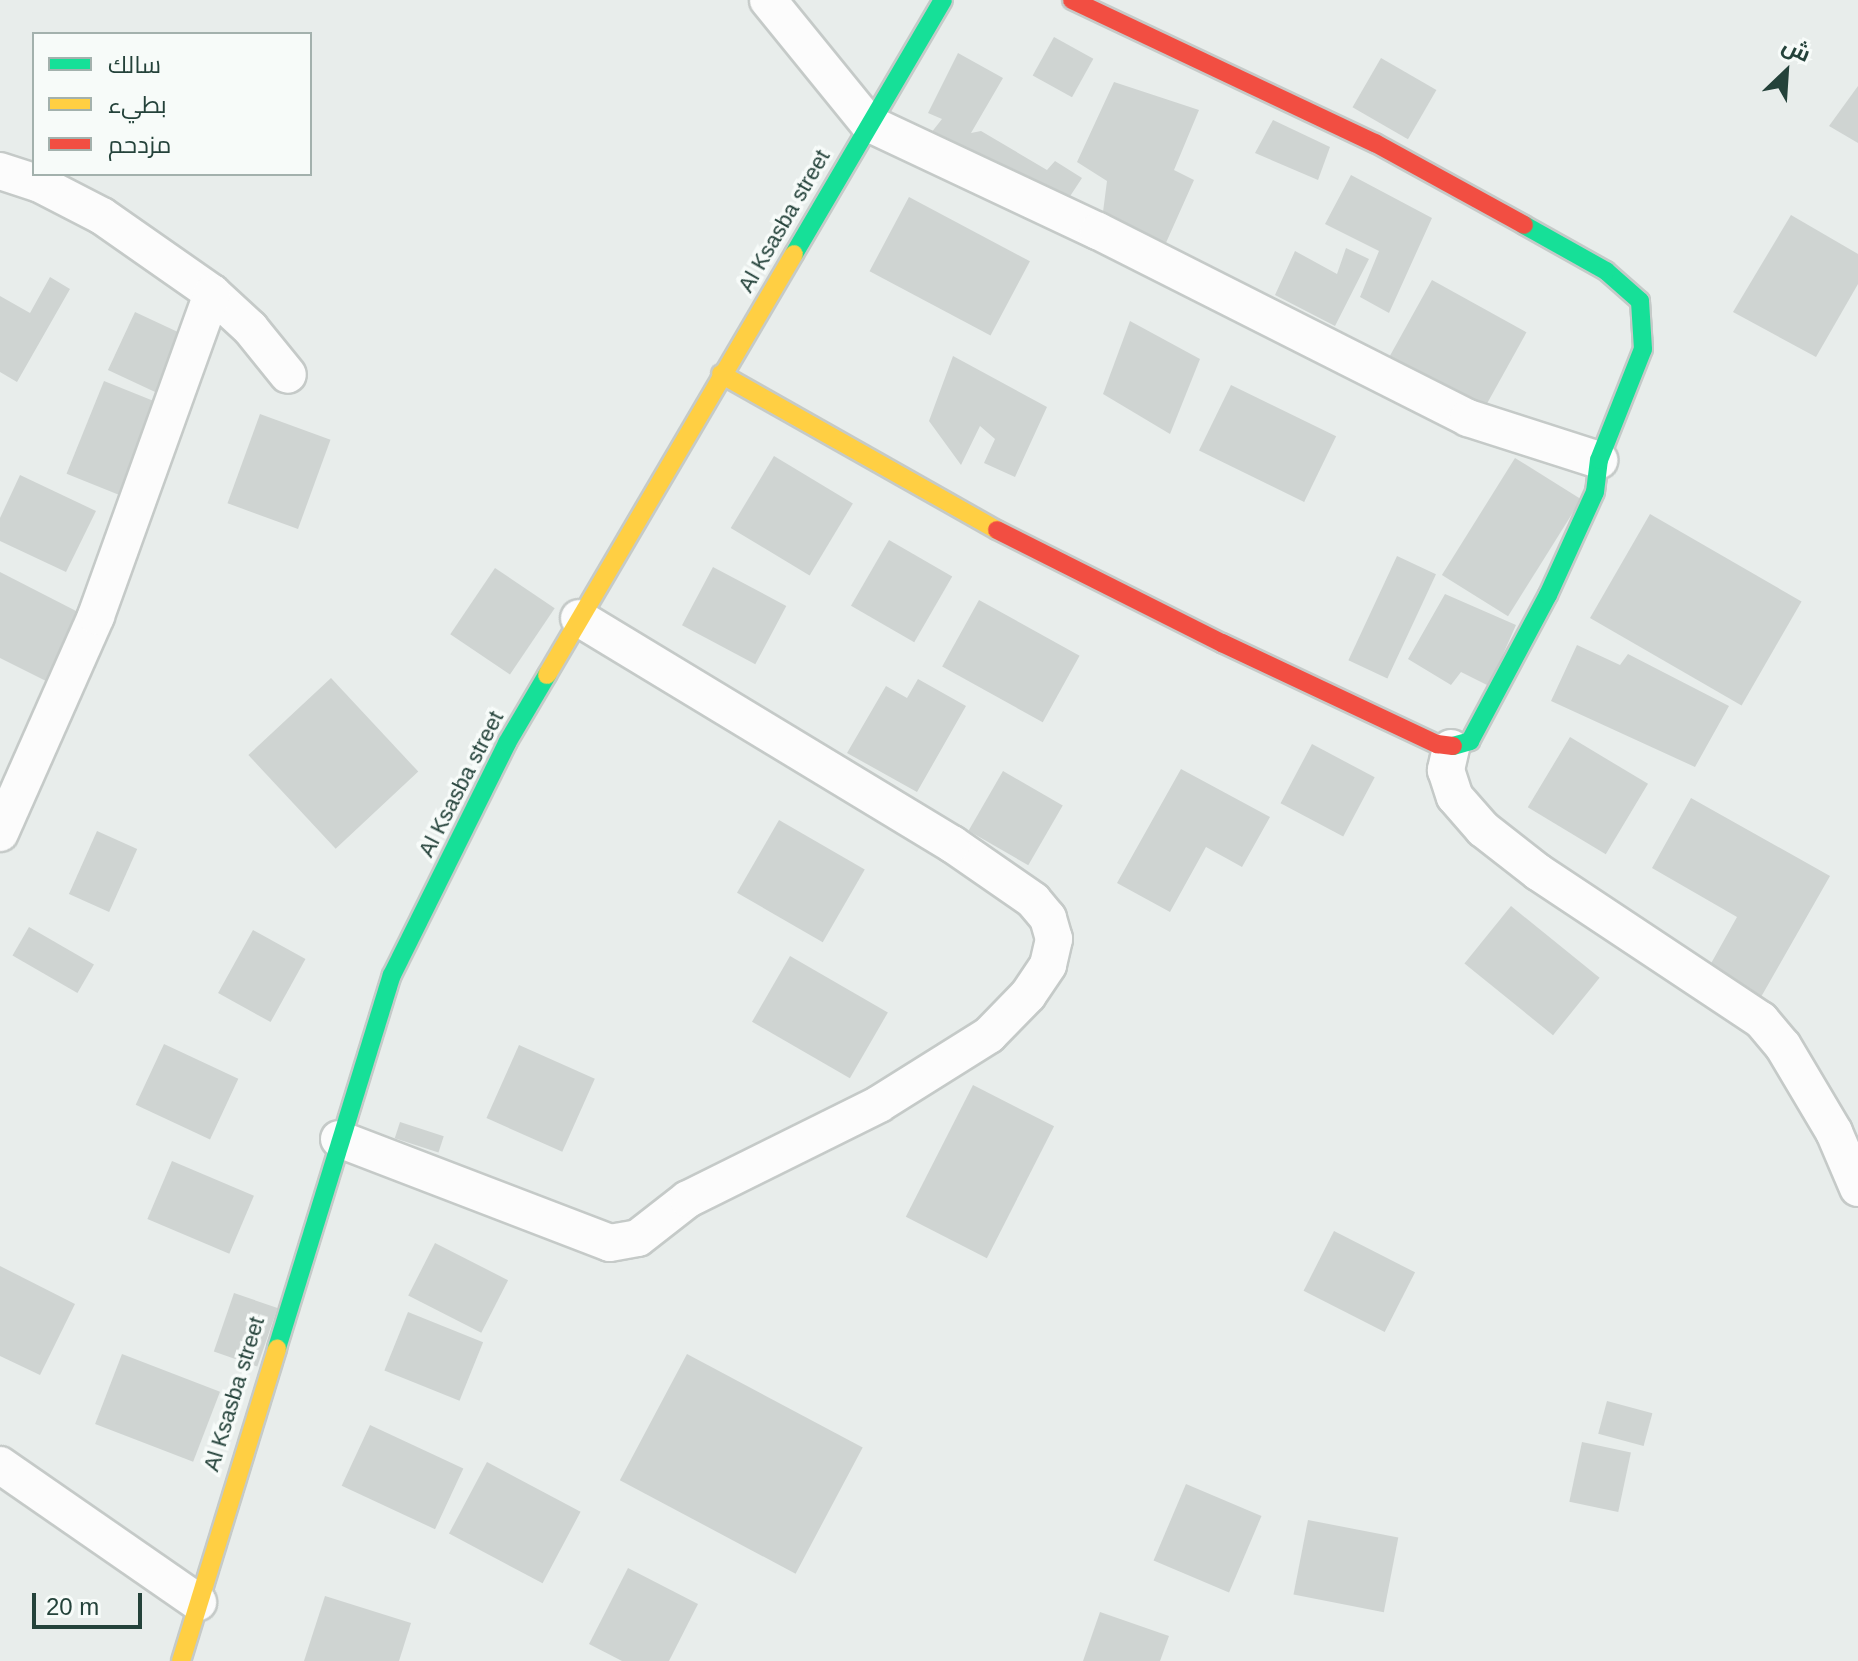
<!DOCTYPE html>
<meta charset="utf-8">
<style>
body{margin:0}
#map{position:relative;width:1858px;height:1661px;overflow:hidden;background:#e8edeb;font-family:Arial,Cairo,sans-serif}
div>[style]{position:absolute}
.building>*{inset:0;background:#cfd4d2;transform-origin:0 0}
.roads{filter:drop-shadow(2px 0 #c5cac8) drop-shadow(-2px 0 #c5cac8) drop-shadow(0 2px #c5cac8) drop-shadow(0 -2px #c5cac8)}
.street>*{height:36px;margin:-18px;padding:0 18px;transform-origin:18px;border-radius:18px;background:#fcfcfc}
.fast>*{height:18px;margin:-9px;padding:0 9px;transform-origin:9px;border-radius:9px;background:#16e098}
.slow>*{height:18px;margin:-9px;padding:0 9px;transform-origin:9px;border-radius:9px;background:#ffcf43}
.jam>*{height:18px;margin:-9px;padding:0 9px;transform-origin:9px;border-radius:9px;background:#f24e42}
span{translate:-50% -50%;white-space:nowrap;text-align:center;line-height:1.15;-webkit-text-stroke:7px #f7fbf9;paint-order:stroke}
.street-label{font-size:22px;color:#24423a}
.legend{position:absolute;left:32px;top:32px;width:280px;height:144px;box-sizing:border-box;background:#f7fbf9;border:2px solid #a3b1ad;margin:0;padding:10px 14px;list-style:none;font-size:24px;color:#24423a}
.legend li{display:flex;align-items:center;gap:16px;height:40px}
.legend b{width:40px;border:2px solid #a3b1ad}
.north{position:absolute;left:1746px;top:32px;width:80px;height:80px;-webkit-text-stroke:6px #f7fbf9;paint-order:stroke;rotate:25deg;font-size:22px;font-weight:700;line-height:32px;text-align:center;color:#24423a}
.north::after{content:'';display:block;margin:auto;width:28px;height:36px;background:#24423a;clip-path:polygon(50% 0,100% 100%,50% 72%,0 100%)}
.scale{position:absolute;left:32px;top:1593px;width:110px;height:36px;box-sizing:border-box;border:4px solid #24423a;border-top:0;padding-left:10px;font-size:24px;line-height:28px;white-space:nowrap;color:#24423a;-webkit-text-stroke:6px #f7fbf9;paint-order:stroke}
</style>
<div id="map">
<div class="building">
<i style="left:1054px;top:37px;width:45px;height:44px;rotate:29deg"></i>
<i style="clip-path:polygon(958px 53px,1003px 78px,971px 133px,981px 131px,1047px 170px,1055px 161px,1082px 178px,1063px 207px,927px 138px,942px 119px,928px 113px)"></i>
<i style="left:1381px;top:58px;width:64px;height:57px;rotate:30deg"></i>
<i style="clip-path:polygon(1114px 82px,1199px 110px,1174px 170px,1194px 180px,1165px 245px,1103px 212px,1107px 181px,1077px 162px)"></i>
<i style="clip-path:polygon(1858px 86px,1858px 143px,1829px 126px)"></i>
<i style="clip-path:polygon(1273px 120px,1330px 147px,1318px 180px,1255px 153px)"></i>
<i style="clip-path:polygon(1351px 175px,1432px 218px,1389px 313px,1360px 297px,1379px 251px,1325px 224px)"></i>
<i style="left:909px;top:197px;width:137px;height:84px;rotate:28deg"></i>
<i style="clip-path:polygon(1791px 215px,1858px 254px,1858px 284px,1816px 357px,1733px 312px)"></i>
<i style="clip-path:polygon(1346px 248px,1369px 259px,1335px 326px,1275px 295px,1295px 251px,1337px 274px)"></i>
<i style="clip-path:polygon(50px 277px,70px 289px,17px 382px,0 372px,0 296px,30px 313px)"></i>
<i style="left:1432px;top:280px;width:108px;height:91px;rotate:29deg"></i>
<i style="left:135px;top:312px;width:55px;height:64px;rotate:25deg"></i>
<i style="clip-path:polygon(1130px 321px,1200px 359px,1170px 434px,1103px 394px)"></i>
<i style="clip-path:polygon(953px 356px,1047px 407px,1015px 477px,984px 463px,995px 439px,980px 426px,961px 465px,929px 421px)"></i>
<i style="left:104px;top:381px;width:61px;height:100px;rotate:22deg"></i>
<i style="left:1231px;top:385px;width:117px;height:73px;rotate:26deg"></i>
<i style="left:260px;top:414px;width:75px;height:95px;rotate:20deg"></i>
<i style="left:774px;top:456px;width:92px;height:84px;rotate:31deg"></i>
<i style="left:1515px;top:458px;width:78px;height:138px;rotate:32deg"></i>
<i style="clip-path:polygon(20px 475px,96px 511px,66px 572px,0 541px,0 518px)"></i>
<i style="left:1650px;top:514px;width:175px;height:120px;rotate:30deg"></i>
<i style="left:889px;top:540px;width:73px;height:76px;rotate:30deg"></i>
<i style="left:1397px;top:556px;width:43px;height:115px;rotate:25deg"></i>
<i style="left:713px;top:567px;width:83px;height:66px;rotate:28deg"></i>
<i style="left:495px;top:568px;width:72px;height:80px;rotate:34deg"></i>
<i style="clip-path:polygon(0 572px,80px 613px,46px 681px,0 658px)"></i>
<i style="clip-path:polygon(1445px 594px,1516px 625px,1489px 686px,1461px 672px,1451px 685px,1408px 659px)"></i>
<i style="left:979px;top:600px;width:115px;height:76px;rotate:29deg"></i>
<i style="clip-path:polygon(1577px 645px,1620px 665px,1628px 654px,1729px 706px,1695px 767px,1551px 701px)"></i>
<i style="left:331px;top:678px;width:128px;height:113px;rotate:47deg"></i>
<i style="clip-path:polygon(918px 679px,966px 706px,917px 792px,847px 753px,886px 686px,907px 698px)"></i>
<i style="left:1570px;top:737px;width:91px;height:82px;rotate:31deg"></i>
<i style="left:1312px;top:744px;width:71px;height:67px;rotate:28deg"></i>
<i style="clip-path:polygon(1181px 769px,1270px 817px,1242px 867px,1206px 847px,1170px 912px,1117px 883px)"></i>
<i style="left:1003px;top:771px;width:69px;height:69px;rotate:30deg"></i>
<i style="clip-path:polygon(1691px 798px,1830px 876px,1761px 997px,1709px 967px,1737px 917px,1652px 868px)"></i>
<i style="left:779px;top:820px;width:99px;height:84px;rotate:30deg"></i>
<i style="left:97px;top:831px;width:44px;height:69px;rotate:24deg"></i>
<i style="left:1511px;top:906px;width:114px;height:74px;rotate:39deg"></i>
<i style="left:29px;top:927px;width:75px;height:33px;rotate:30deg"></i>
<i style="left:253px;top:930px;width:60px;height:72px;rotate:29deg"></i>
<i style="left:790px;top:956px;width:113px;height:76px;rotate:30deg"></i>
<i style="left:164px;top:1044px;width:82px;height:67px;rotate:25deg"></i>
<i style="left:519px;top:1045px;width:83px;height:80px;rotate:24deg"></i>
<i style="left:973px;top:1085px;width:91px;height:148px;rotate:27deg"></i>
<i style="left:400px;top:1122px;width:46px;height:17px;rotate:18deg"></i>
<i style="left:172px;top:1161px;width:89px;height:63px;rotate:23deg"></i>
<i style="left:1334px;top:1231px;width:91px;height:67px;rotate:27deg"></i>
<i style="left:435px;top:1243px;width:82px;height:59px;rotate:27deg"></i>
<i style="clip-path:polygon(0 1266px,75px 1304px,40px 1375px,0 1356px)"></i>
<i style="left:234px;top:1293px;width:46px;height:62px;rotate:19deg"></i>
<i style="left:408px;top:1312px;width:81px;height:63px;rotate:22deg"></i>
<i style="left:122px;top:1354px;width:105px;height:75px;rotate:21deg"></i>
<i style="left:687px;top:1354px;width:199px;height:143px;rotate:28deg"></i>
<i style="left:1607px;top:1401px;width:47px;height:34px;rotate:15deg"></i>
<i style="left:370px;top:1425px;width:103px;height:67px;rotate:25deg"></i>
<i style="left:1582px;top:1442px;width:50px;height:61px;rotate:12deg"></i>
<i style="left:487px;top:1462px;width:106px;height:81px;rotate:28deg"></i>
<i style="left:1186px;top:1484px;width:82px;height:83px;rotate:23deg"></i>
<i style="left:1308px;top:1520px;width:92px;height:76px;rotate:11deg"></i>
<i style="clip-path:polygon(628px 1568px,698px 1604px,669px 1661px,622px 1661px,589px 1644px)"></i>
<i style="clip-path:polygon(325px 1596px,411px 1623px,399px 1661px,304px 1661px)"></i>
<i style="clip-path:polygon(1100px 1612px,1169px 1636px,1160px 1661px,1083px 1661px)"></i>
</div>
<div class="roads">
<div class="street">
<i style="left:768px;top:0;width:159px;rotate:50.9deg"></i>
<i style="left:868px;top:123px;width:254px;rotate:25.2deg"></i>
<i style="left:1098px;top:231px;width:415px;rotate:26.8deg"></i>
<i style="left:1468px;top:418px;width:138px;rotate:17.8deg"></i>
<i style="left:0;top:171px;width:40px;rotate:18deg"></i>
<i style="left:38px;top:183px;width:72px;rotate:27.3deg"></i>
<i style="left:102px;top:216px;width:134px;rotate:35deg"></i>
<i style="left:212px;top:293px;width:52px;rotate:42.6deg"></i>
<i style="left:250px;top:328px;width:60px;rotate:51deg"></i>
<i style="left:1451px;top:748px;width:23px;rotate:103deg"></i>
<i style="left:1446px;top:770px;width:28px;rotate:72deg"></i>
<i style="left:1455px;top:797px;width:43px;rotate:48.8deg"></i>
<i style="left:1483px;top:829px;width:70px;rotate:38deg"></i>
<i style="left:1538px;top:872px;width:268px;rotate:33.6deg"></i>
<i style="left:1761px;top:1020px;width:34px;rotate:50deg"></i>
<i style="left:1783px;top:1046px;width:100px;rotate:59.3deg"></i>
<i style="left:1834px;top:1132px;width:61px;rotate:66.8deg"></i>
<i style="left:0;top:833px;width:237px;rotate:-66.1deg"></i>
<i style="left:96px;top:616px;width:343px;rotate:-70.2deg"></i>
<i style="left:339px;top:1139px;width:290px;rotate:21deg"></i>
<i style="left:610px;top:1243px;width:28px;rotate:-10deg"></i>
<i style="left:638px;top:1238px;width:63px;rotate:-38deg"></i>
<i style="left:688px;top:1199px;width:213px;rotate:-26.4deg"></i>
<i style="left:879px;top:1104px;width:130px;rotate:-32.1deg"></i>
<i style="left:989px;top:1035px;width:56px;rotate:-45.7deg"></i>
<i style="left:1028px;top:995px;width:36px;rotate:-56deg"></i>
<i style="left:1048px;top:965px;width:27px;rotate:-77deg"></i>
<i style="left:1054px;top:939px;width:22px;rotate:-106deg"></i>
<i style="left:1048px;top:918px;width:23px;rotate:-130deg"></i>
<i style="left:1033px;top:900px;width:98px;rotate:-145.3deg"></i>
<i style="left:952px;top:844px;width:436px;rotate:-148.8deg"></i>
<i style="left:0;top:1465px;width:241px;rotate:34.7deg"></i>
</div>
<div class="fast">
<i style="left:794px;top:254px;width:294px;rotate:-59.6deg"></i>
<i style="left:1453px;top:746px;width:18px;rotate:-16deg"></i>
<i style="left:1470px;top:741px;width:166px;rotate:-61.9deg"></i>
<i style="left:1548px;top:595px;width:113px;rotate:-65.5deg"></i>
<i style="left:1595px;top:492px;width:32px;rotate:-83deg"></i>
<i style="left:1599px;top:460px;width:119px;rotate:-68.4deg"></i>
<i style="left:1643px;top:349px;width:48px;rotate:-93.6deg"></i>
<i style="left:1640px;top:301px;width:45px;rotate:-138.6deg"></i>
<i style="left:1606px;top:271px;width:94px;rotate:-150.7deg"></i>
<i style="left:277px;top:1348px;width:390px;rotate:-72.9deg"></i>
<i style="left:392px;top:975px;width:259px;rotate:-63.6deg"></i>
<i style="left:507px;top:743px;width:79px;rotate:-59.5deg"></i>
</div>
<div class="slow">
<i style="left:721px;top:374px;width:317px;rotate:29.5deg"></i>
<i style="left:547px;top:675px;width:488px;rotate:-59.6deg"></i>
<i style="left:181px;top:1661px;width:327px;rotate:-72.9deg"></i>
</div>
<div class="jam">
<i style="left:1072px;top:0;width:335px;rotate:25.3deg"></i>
<i style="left:1375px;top:143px;width:170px;rotate:28.8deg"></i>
<i style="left:997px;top:530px;width:252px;rotate:26.7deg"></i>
<i style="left:1222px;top:643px;width:238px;rotate:25.2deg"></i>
<i style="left:1437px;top:744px;width:16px;rotate:7deg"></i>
</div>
</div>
<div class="street-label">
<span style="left:784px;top:221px;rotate:-60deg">Al Ksasba street</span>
<span style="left:461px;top:784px;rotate:-63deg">Al Ksasba street</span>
<span style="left:234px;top:1394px;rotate:-73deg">Al Ksasba street</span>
</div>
<ul class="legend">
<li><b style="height:10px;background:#16e098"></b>سالك</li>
<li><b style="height:10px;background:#ffcf43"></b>بطيء</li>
<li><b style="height:10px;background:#f24e42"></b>مزدحم</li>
</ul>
<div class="north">ش</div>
<div class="scale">20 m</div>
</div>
